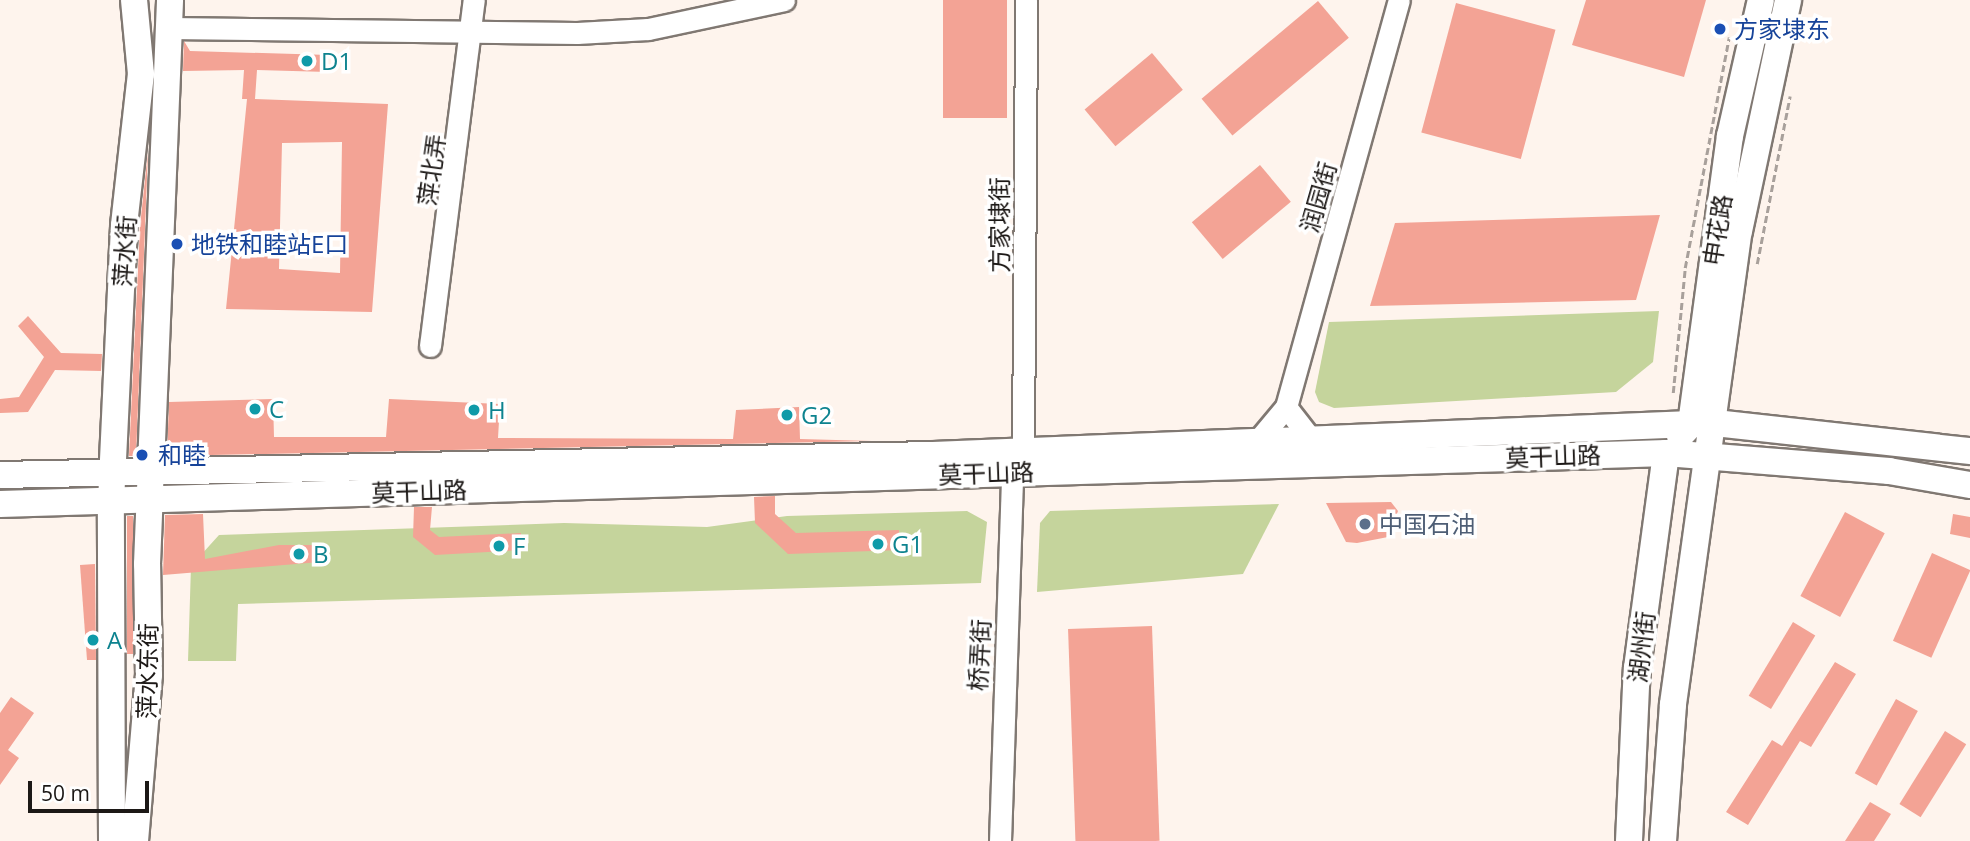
<!DOCTYPE html>
<meta charset="utf-8">
<style>
body{margin:0}
#map{position:relative;width:1970px;height:841px;overflow:hidden;background:#fef4ed;font-family:"Open Sans","Noto Sans SC",sans-serif}
div>[style]{position:absolute}
.green>*{inset:0;background:#c5d49c}
.building>*{inset:0;background:#f3a395;transform-origin:0 0}
.path>*{height:2.5px;margin-top:-1.25px;transform-origin:0;background:repeating-linear-gradient(90deg,#a8a09b 0 7px,transparent 0 10.5px)}
.roads{filter:drop-shadow(2px 0 #807872) drop-shadow(-2px 0 #807872) drop-shadow(0 2px #807872) drop-shadow(0 -2px #807872)}
.minor>*{height:21px;margin:-10.5px;padding:0 10.5px;transform-origin:10.5px;border-radius:10.5px;background:#fff}
.major>*{height:26px;margin:-13px;padding:0 13px;transform-origin:13px;border-radius:13px;background:#fff}
.dots>*{width:19px;height:19px;translate:-50% -50%;box-sizing:border-box;border:4px solid #fff;border-radius:50%}
span{translate:-50% -50%;white-space:nowrap;text-align:center;line-height:1.15;-webkit-text-stroke:7px #fff;paint-order:stroke}
.transit-label{font-size:24px;color:#164399}
.left{translate:0 -50%;text-align:left}
.culture-label{font-size:24px;color:#0d838f}
.street-label{font-size:24px;color:#1c1816}
.service-label{font-size:24px;color:#4e5e75}
.scale{position:absolute;left:28px;top:781px;width:121px;height:32px;box-sizing:border-box;border:4px solid #1c1816;border-top:0;padding-left:9px;font-size:21px;line-height:24px;white-space:nowrap;color:#1c1816;-webkit-text-stroke:5px #fff;paint-order:stroke}
</style>
<div id="map">
<div class="green">
<i style="clip-path:polygon(1659px 311px,1653px 362px,1616px 392px,1334px 408px,1319px 402px,1315px 392px,1329px 322px)"></i>
<i style="clip-path:polygon(1279px 504px,1243px 574px,1037px 592px,1040px 523px,1050px 511px)"></i>
<i style="clip-path:polygon(967px 511px,987px 522px,981px 583px,238px 604px,236px 661px,188px 661px,191px 566px,219px 535px,564px 523px,707px 527px,787px 516px)"></i>
</div>
<div class="building">
<i style="left:943px;top:0;width:64px;height:118px"></i>
<i style="clip-path:polygon(1586px 0,1706px 0,1684px 77px,1572px 45px)"></i>
<i style="left:1318px;top:1px;width:48px;height:152px;rotate:50deg"></i>
<i style="left:1456px;top:3px;width:103px;height:134px;rotate:15deg"></i>
<i style="clip-path:polygon(evenodd,184px 41px,190px 51px,329px 55px,328px 72px,257px 70px,255px 99px,388px 104px,372px 312px,226px 309px,247px 99px,242px 99px,244px 70px,183px 71px,184px 41px,342px 142px,340px 273px,279px 269px,282px 143px,342px 142px)"></i>
<i style="left:1152px;top:53px;width:48px;height:88px;rotate:50deg"></i>
<i style="clip-path:polygon(148px 152px,136px 456px,129px 456px,140px 226px)"></i>
<i style="left:1260px;top:165px;width:48px;height:89px;rotate:50deg"></i>
<i style="clip-path:polygon(1660px 215px,1636px 300px,1370px 306px,1395px 223px)"></i>
<i style="clip-path:polygon(28px 316px,61px 353px,102px 354px,101px 371px,55px 370px,28px 412px,0 413px,0 399px,19px 397px,44px 357px,18px 326px)"></i>
<i style="clip-path:polygon(273px 399px,274px 437px,386px 437px,389px 399px,500px 404px,498px 438px,733px 439px,736px 410px,799px 407px,800px 439px,872px 441px,167px 456px,169px 402px)"></i>
<i style="clip-path:polygon(775px 496px,775px 514px,796px 533px,899px 530px,900px 550px,788px 554px,755px 523px,754px 497px)"></i>
<i style="clip-path:polygon(1391px 502px,1398px 511px,1388px 537px,1357px 543px,1346px 542px,1326px 503px)"></i>
<i style="clip-path:polygon(414px 507px,432px 507px,430px 530px,439px 537px,521px 533px,521px 550px,435px 555px,413px 537px)"></i>
<i style="left:1845px;top:512px;width:45px;height:95px;rotate:28deg"></i>
<i style="clip-path:polygon(203px 514px,205px 559px,279px 545px,320px 545px,320px 562px,163px 575px,165px 515px)"></i>
<i style="clip-path:polygon(1953px 514px,1970px 517px,1970px 538px,1950px 534px)"></i>
<i style="left:127px;top:516px;width:6px;height:138px"></i>
<i style="left:1932px;top:553px;width:42px;height:96px;rotate:24deg"></i>
<i style="clip-path:polygon(95px 564px,96px 660px,87px 660px,80px 565px)"></i>
<i style="left:1793px;top:622px;width:26px;height:86px;rotate:31deg"></i>
<i style="left:1152px;top:626px;width:215px;height:84px;rotate:88deg"></i>
<i style="clip-path:polygon(1835px 662px,1856px 674px,1811px 747px,1800px 741px,1748px 825px,1726px 812px,1772px 740px,1782px 746px)"></i>
<i style="clip-path:polygon(11px 697px,34px 713px,8px 750px,19px 758px,0 785px,0 713px)"></i>
<i style="left:1896px;top:699px;width:25px;height:85px;rotate:29deg"></i>
<i style="left:1945px;top:731px;width:25px;height:86px;rotate:32deg"></i>
<i style="clip-path:polygon(1870px 802px,1891px 814px,1874px 841px,1845px 841px)"></i>
</div>
<div class="path">
<i style="left:1757px;top:264px;width:171px;rotate:-78.9deg"></i>
<i style="left:1673px;top:393px;width:126px;rotate:-84.5deg"></i>
<i style="left:1685px;top:268px;width:235px;rotate:-79.2deg"></i>
</div>
<div class="roads">
<div class="minor">
<i style="left:169px;top:28px;width:408px;rotate:0.7deg"></i>
<i style="left:577px;top:33px;width:71px;rotate:-3.2deg"></i>
<i style="left:648px;top:29px;width:139px;rotate:-12deg"></i>
<i style="left:430px;top:346px;width:349px;rotate:-82.8deg"></i>
<i style="left:1286px;top:407px;width:37px;rotate:52deg"></i>
<i style="left:1260px;top:438px;width:40px;rotate:-50deg"></i>
<i style="left:1286px;top:407px;width:422px;rotate:-74.5deg"></i>
<i style="left:1023px;top:449px;width:449px;rotate:-89.6deg"></i>
<i style="left:1000px;top:841px;width:369px;rotate:-88.1deg"></i>
</div>
<div class="major">
<i style="left:1680px;top:436px;width:16px;rotate:-47deg"></i>
<i style="left:1691px;top:424px;width:291px;rotate:-82.3deg"></i>
<i style="left:1730px;top:136px;width:139px;rotate:-77.2deg"></i>
<i style="left:0;top:475px;width:933px;rotate:-1.23deg"></i>
<i style="left:933px;top:455px;width:783px;rotate:-2.34deg"></i>
<i style="left:1715px;top:423px;width:257px;rotate:6.3deg"></i>
<i style="left:0;top:504px;width:1667px;rotate:-1.75deg"></i>
<i style="left:1666px;top:453px;width:224px;rotate:4.6deg"></i>
<i style="left:1889px;top:471px;width:82px;rotate:9.8deg"></i>
<i style="left:112px;top:841px;width:339px;rotate:-90.2deg"></i>
<i style="left:111px;top:502px;width:277px;rotate:-87.3deg"></i>
<i style="left:124px;top:225px;width:152px;rotate:-83.6deg"></i>
<i style="left:141px;top:74px;width:74px;rotate:-95.4deg"></i>
<i style="left:135px;top:841px;width:167px;rotate:-85.2deg"></i>
<i style="left:149px;top:675px;width:111px;rotate:-91deg"></i>
<i style="left:147px;top:564px;width:564px;rotate:-87.66deg"></i>
<i style="left:1629px;top:841px;width:173px;rotate:-87.4deg"></i>
<i style="left:1637px;top:668px;width:217px;rotate:-82.3deg"></i>
<i style="left:1663px;top:841px;width:137px;rotate:-85.8deg"></i>
<i style="left:1673px;top:704px;width:478px;rotate:-82.1deg"></i>
<i style="left:1739px;top:231px;width:236px;rotate:-78deg"></i>
</div>
</div>
<div class="dots">
<i style="left:1720px;top:29px;background:#1a4fb4"></i>
<i style="left:307px;top:61px;background:#0f9aa8"></i>
<i style="left:177px;top:244px;background:#1a4fb4"></i>
<i style="left:255px;top:409px;background:#0f9aa8"></i>
<i style="left:474px;top:410px;background:#0f9aa8"></i>
<i style="left:787px;top:415px;background:#0f9aa8"></i>
<i style="left:142px;top:455px;background:#1a4fb4"></i>
<i style="left:1365px;top:524px;background:#5c6f8a"></i>
<i style="left:878px;top:544px;background:#0f9aa8"></i>
<i style="left:499px;top:546px;background:#0f9aa8"></i>
<i style="left:299px;top:554px;background:#0f9aa8"></i>
<i style="left:93px;top:640px;background:#0f9aa8"></i>
</div>
<div class="transit-label">
<span class="left" style="left:1734px;top:29px">方家埭东</span>
<span class="left" style="left:191px;top:244px">地铁和睦站E口</span>
<span class="left" style="left:158px;top:455px">和睦</span>
</div>
<div class="culture-label">
<span class="left" style="left:321px;top:61px">D1</span>
<span class="left" style="left:269px;top:409px">C</span>
<span class="left" style="left:488px;top:410px">H</span>
<span class="left" style="left:801px;top:415px">G2</span>
<span class="left" style="left:892px;top:544px">G1</span>
<span class="left" style="left:513px;top:546px">F</span>
<span class="left" style="left:313px;top:554px">B</span>
<span class="left" style="left:107px;top:640px">A</span>
</div>
<div class="street-label">
<span style="left:431px;top:170px;rotate:-82deg">萍北弄</span>
<span style="left:1318px;top:197px;rotate:-74deg">润园街</span>
<span style="left:999px;top:225px;rotate:-90deg">方家埭街</span>
<span style="left:1717px;top:230px;rotate:-81deg">申花路</span>
<span style="left:124px;top:251px;rotate:-86deg">萍水街</span>
<span style="left:1553px;top:456px;rotate:-2deg">莫干山路</span>
<span style="left:986px;top:473px;rotate:-2deg">莫干山路</span>
<span style="left:419px;top:491px;rotate:-2deg">莫干山路</span>
<span style="left:1641px;top:647px;rotate:-83deg">湖州街</span>
<span style="left:979px;top:655px;rotate:-87deg">桥弄街</span>
<span style="left:147px;top:671px;rotate:-89deg">萍水东街</span>
</div>
<div class="service-label">
<span class="left" style="left:1379px;top:524px">中国石油</span>
</div>
<div class="scale">50 m</div>
</div>
